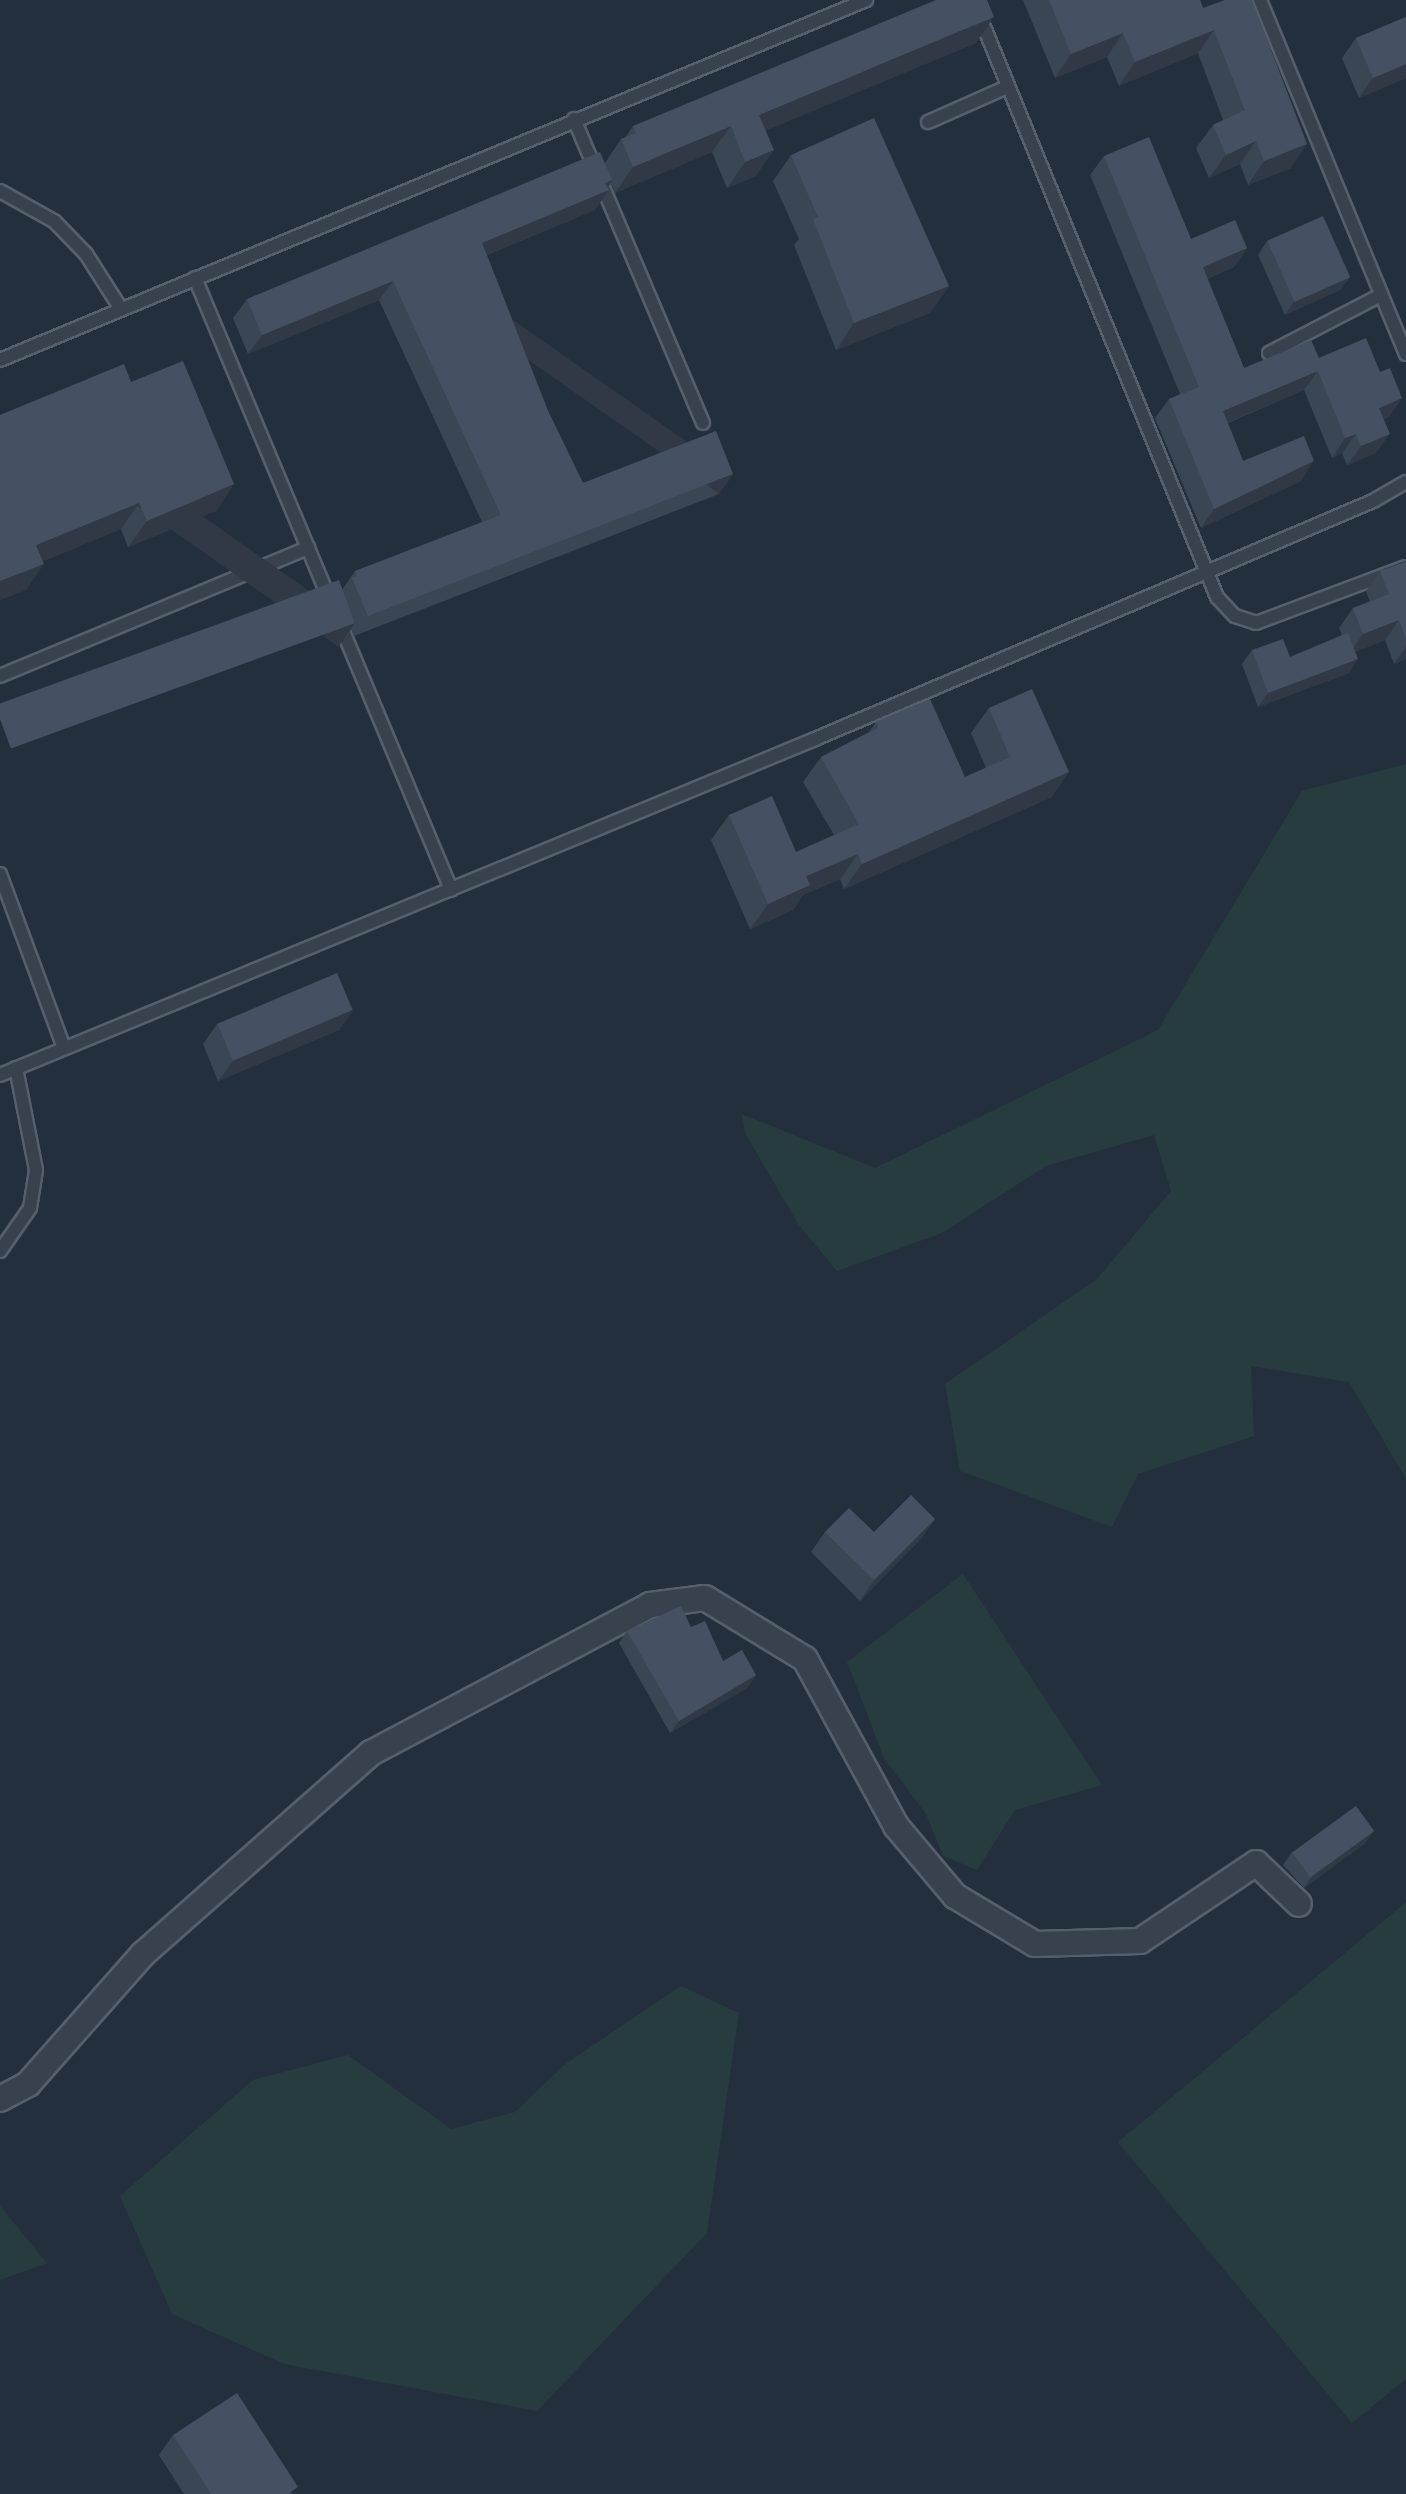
<!DOCTYPE html>
<style>
body{margin:0}
#map{position:relative;width:1406px;height:2494px;overflow:hidden;background:#242f3e;font-family:Inter,sans-serif}
div>[style]{position:absolute}
.green>*{inset:0;background:#263c3f}
.roads{filter:drop-shadow(2px 0 #565f6c) drop-shadow(-2px 0 #565f6c) drop-shadow(0 2px #565f6c) drop-shadow(0 -2px #565f6c)}
.lane>*{height:12px;margin:-6px;padding:0 6px;transform-origin:6px;border-radius:6px;background:#38414e}
.street>*{height:24px;margin:-12px;padding:0 12px;transform-origin:12px;border-radius:12px;background:#38414e}
.wall>*{inset:0;background:#3b4654}
.shaded-wall>*{inset:0;background:#303945;transform-origin:0 0}
.building>*{inset:0;background:#455162;transform-origin:0 0}
span{translate:-50% -50%;white-space:nowrap;text-align:center;line-height:1.15;-webkit-text-stroke:5px #1d2633;paint-order:stroke}
</style>
<div id="map">
<div class="green">
<i style="clip-path:polygon(1406px 764px,1406px 1479px,1349px 1382px,1251px 1366px,1254px 1436px,1138px 1474px,1112px 1527px,960px 1471px,945px 1384px,1096px 1280px,1171px 1191px,1154px 1135px,1046px 1166px,942px 1233px,837px 1271px,798px 1224px,745px 1133px,742px 1114px,875px 1168px,1158px 1030px,1302px 791px)"></i>
<i style="clip-path:polygon(963px 1574px,1102px 1785px,1015px 1810px,977px 1870px,943px 1856px,926px 1814px,884px 1758px,847px 1662px)"></i>
<i style="clip-path:polygon(1406px 1902px,1406px 2379px,1352px 2423px,1118px 2142px)"></i>
<i style="clip-path:polygon(681px 1986px,739px 2013px,707px 2233px,537px 2411px,284px 2364px,172px 2314px,120px 2196px,253px 2080px,348px 2055px,451px 2129px,515px 2112px,564px 2065px)"></i>
<i style="clip-path:polygon(0 2206px,47px 2263px,0 2280px)"></i>
</div>
<div class="roads">
<div class="lane">
<i style="left:973px;top:0;width:645px;rotate:67.77deg"></i>
<i style="left:1217px;top:597px;width:26px;rotate:47deg"></i>
<i style="left:1235px;top:616px;width:22px;rotate:18deg"></i>
<i style="left:1256px;top:623px;width:160px;rotate:-20.5deg"></i>
<i style="left:1260px;top:0;width:383px;rotate:67.6deg"></i>
<i style="left:574px;top:119px;width:330px;rotate:67deg"></i>
<i style="left:928px;top:122px;width:86px;rotate:-23.9deg"></i>
<i style="left:0;top:191px;width:62px;rotate:29.1deg"></i>
<i style="left:54px;top:221px;width:46px;rotate:45.9deg"></i>
<i style="left:86px;top:254px;width:65px;rotate:57.5deg"></i>
<i style="left:195px;top:278px;width:350px;rotate:67.3deg"></i>
<i style="left:1269px;top:353px;width:126px;rotate:-27.4deg"></i>
<i style="left:0;top:360px;width:938px;rotate:-22.57deg"></i>
<i style="left:340px;top:624px;width:288px;rotate:67.3deg"></i>
<i style="left:0;top:676px;width:334px;rotate:-22.6deg"></i>
<i style="left:0;top:874px;width:185px;rotate:69.8deg"></i>
<i style="left:0;top:1075px;width:882px;rotate:-22.4deg"></i>
<i style="left:815px;top:739px;width:607px;rotate:-23.1deg"></i>
<i style="left:1373px;top:501px;width:38px;rotate:-30deg"></i>
<i style="left:0;top:1251px;width:52px;rotate:-55.1deg"></i>
<i style="left:30px;top:1208px;width:38px;rotate:-81deg"></i>
<i style="left:36px;top:1170px;width:104px;rotate:-101.1deg"></i>
</div>
<div class="street">
<i style="left:0;top:2099px;width:32px;rotate:-28deg"></i>
<i style="left:28px;top:2084px;width:174px;rotate:-48.5deg"></i>
<i style="left:143px;top:1954px;width:304px;rotate:-41.4deg"></i>
<i style="left:371px;top:1753px;width:316px;rotate:-27.9deg"></i>
<i style="left:650px;top:1605px;width:55px;rotate:-7.3deg"></i>
<i style="left:705px;top:1598px;width:117px;rotate:31.4deg"></i>
<i style="left:805px;top:1659px;width:190px;rotate:61.4deg"></i>
<i style="left:896px;top:1826px;width:92px;rotate:49.9deg"></i>
<i style="left:955px;top:1896px;width:93px;rotate:31deg"></i>
<i style="left:1035px;top:1944px;width:105px;rotate:-1.6deg"></i>
<i style="left:1140px;top:1941px;width:140px;rotate:-33.9deg"></i>
<i style="left:1256px;top:1863px;width:59px;rotate:43.6deg"></i>
</div>
</div>
<div class="wall">
<i style="clip-path:polygon(1023px 0,1200px 0,1203px 8px,1291px 168px,1248px 185px,1240px 164px,1209px 178px,1196px 148px,1213px 125px,1223px 120px,1198px 53px,1119px 86px,1107px 57px,1055px 78px)"></i>
<i style="clip-path:polygon(1406px 17px,1406px 78px,1359px 98px,1342px 58px,1356px 38px)"></i>
<i style="clip-path:polygon(976px 43px,766px 130px,756px 176px,727px 188px,712px 152px,615px 193px,611px 183px,595px 210px,487px 255px,548px 411px,583px 483px,733px 474px,719px 494px,354px 636px,351px 629px,338px 647px,342px 590px,355px 571px,482px 522px,379px 300px,248px 354px,233px 318px,247px 299px,605px 163px,621px 139px,625px 138px,633px 126px)"></i>
<i style="clip-path:polygon(791px 155px,949px 286px,930px 313px,836px 350px,794px 245px,799px 239px,773px 181px)"></i>
<i style="clip-path:polygon(1104px 156px,1191px 239px,1247px 248px,1234px 267px,1207px 279px,1244px 368px,1319px 358px,1380px 372px,1402px 398px,1389px 417px,1384px 419px,1376px 453px,1347px 465px,1342px 453px,1332px 458px,1304px 390px,1228px 423px,1243px 461px,1301px 481px,1201px 528px,1155px 418px,1169px 399px,1180px 394px,1090px 175px)"></i>
<i style="clip-path:polygon(1267px 241px,1350px 277px,1340px 290px,1285px 315px,1258px 255px)"></i>
<i style="clip-path:polygon(131px 382px,234px 484px,216px 511px,128px 547px,121px 529px,43px 561px,26px 590px,0 600px,0 415px)"></i>
<i style="clip-path:polygon(1406px 562px,1406px 659px,1394px 664px,1385px 640px,1355px 652px,1349px 673px,1258px 707px,1242px 664px,1252px 650px,1290px 657px,1342px 635px,1339px 628px,1353px 608px,1370px 602px,1366px 591px,1380px 571px)"></i>
<i style="clip-path:polygon(989px 708px,1052px 797px,844px 889px,840px 879px,803px 895px,793px 910px,750px 929px,711px 840px,729px 815px,796px 852px,834px 835px,803px 782px,821px 757px,869px 732px,876px 722px,965px 777px,986px 768px,971px 733px)"></i>
<i style="clip-path:polygon(353px 1010px,339px 1030px,218px 1081px,203px 1044px,217px 1024px)"></i>
<i style="clip-path:polygon(935px 1519px,921px 1539px,860px 1601px,811px 1552px,825px 1532px,874px 1532px)"></i>
<i style="clip-path:polygon(691px 1627px,723px 1661px,756px 1675px,747px 1688px,670px 1733px,619px 1643px,627px 1631px)"></i>
<i style="clip-path:polygon(1374px 1831px,1364px 1844px,1304px 1888px,1283px 1865px,1292px 1852px)"></i>
<i style="clip-path:polygon(173px 2435px,294px 2494px,184px 2494px,159px 2455px)"></i>
</div>
<div class="shaded-wall">
<i style="clip-path:polygon(994px 17px,976px 43px,741px 141px,759px 115px)"></i>
<i style="clip-path:polygon(1214px 30px,1198px 53px,1119px 86px,1135px 62px)"></i>
<i style="clip-path:polygon(1123px 33px,1107px 57px,1055px 78px,1071px 54px)"></i>
<i style="clip-path:polygon(1406px 64px,1406px 78px,1359px 98px,1373px 78px)"></i>
<i style="clip-path:polygon(731px 126px,712px 152px,615px 193px,633px 167px)"></i>
<i style="clip-path:polygon(1256px 141px,1240px 164px,1209px 178px,1226px 155px)"></i>
<i style="clip-path:polygon(1307px 144px,1291px 168px,1248px 185px,1264px 161px)"></i>
<i style="clip-path:polygon(774px 150px,756px 176px,727px 188px,745px 162px)"></i>
<i style="clip-path:polygon(612px 180px,604px 192px,609px 190px,595px 210px,469px 262px,482px 243px)"></i>
<i style="clip-path:polygon(1247px 248px,1234px 267px,1189px 286px,1203px 267px)"></i>
<i style="clip-path:polygon(1350px 277px,1340px 290px,1285px 315px,1294px 301px)"></i>
<i style="clip-path:polygon(393px 281px,379px 300px,248px 354px,262px 335px)"></i>
<i style="clip-path:polygon(949px 286px,930px 313px,836px 350px,854px 323px)"></i>
<i style="clip-path:polygon(1318px 371px,1304px 390px,1209px 430px,1223px 411px)"></i>
<i style="clip-path:polygon(1402px 398px,1389px 417px,1366px 427px,1379px 408px)"></i>
<i style="clip-path:polygon(1356px 434px,1342px 453px,1332px 458px,1345px 438px)"></i>
<i style="clip-path:polygon(1390px 434px,1376px 453px,1347px 465px,1361px 446px)"></i>
<i style="clip-path:polygon(1314px 461px,1301px 481px,1201px 528px,1214px 509px)"></i>
<i style="left:733px;top:474px;width:24px;height:392px;rotate:125deg"></i>
<i style="clip-path:polygon(234px 484px,216px 511px,128px 547px,147px 521px)"></i>
<i style="clip-path:polygon(139px 503px,121px 529px,18px 572px,36px 545px)"></i>
<i style="clip-path:polygon(44px 564px,26px 590px,0 600px,0 581px)"></i>
<i style="clip-path:polygon(1399px 620px,1385px 640px,1349px 654px,1363px 634px)"></i>
<i style="left:355px;top:623px;width:29px;height:384px;rotate:125deg"></i>
<i style="clip-path:polygon(1406px 647px,1406px 659px,1394px 664px)"></i>
<i style="clip-path:polygon(1358px 659px,1349px 673px,1258px 707px,1268px 693px)"></i>
<i style="clip-path:polygon(1069px 772px,1052px 797px,844px 889px,862px 864px)"></i>
<i style="clip-path:polygon(858px 854px,840px 879px,803px 895px,793px 910px,750px 929px,768px 904px,806px 876px)"></i>
<i style="clip-path:polygon(353px 1010px,339px 1030px,218px 1081px,233px 1061px)"></i>
<i style="clip-path:polygon(935px 1519px,921px 1539px,860px 1601px,874px 1580px)"></i>
<i style="clip-path:polygon(756px 1675px,747px 1688px,670px 1733px,679px 1721px)"></i>
<i style="clip-path:polygon(1374px 1831px,1364px 1844px,1304px 1888px,1313px 1875px)"></i>
</div>
<div class="building">
<i style="clip-path:polygon(936px 0,987px 0,994px 17px,759px 115px,774px 150px,745px 162px,731px 126px,633px 167px,621px 139px,636px 133px,633px 126px)"></i>
<i style="clip-path:polygon(1049px 0,1200px 0,1203px 8px,1225px 0,1252px 0,1307px 144px,1264px 161px,1256px 141px,1226px 155px,1213px 125px,1245px 110px,1214px 30px,1135px 62px,1123px 33px,1071px 54px)"></i>
<i style="clip-path:polygon(1406px 17px,1406px 64px,1373px 78px,1356px 38px)"></i>
<i style="clip-path:polygon(874px 118px,949px 286px,854px 323px,813px 219px,818px 217px,791px 155px)"></i>
<i style="clip-path:polygon(1149px 137px,1191px 239px,1235px 220px,1247px 248px,1203px 267px,1244px 368px,1311px 340px,1319px 358px,1366px 338px,1380px 372px,1390px 368px,1402px 398px,1379px 408px,1390px 434px,1361px 446px,1356px 434px,1345px 438px,1318px 371px,1223px 411px,1243px 461px,1304px 436px,1314px 461px,1214px 509px,1169px 399px,1199px 387px,1104px 156px)"></i>
<i style="clip-path:polygon(600px 152px,612px 180px,605px 183px,609px 190px,482px 243px,548px 411px,583px 483px,716px 431px,733px 474px,368px 616px,352px 578px,357px 576px,355px 571px,501px 515px,393px 281px,262px 335px,247px 299px)"></i>
<i style="left:1323px;top:216px;width:67px;height:61px;rotate:66deg"></i>
<i style="clip-path:polygon(183px 361px,234px 484px,147px 521px,139px 503px,36px 545px,44px 564px,0 581px,0 415px,124px 364px,131px 382px)"></i>
<i style="clip-path:polygon(1406px 562px,1406px 639px,1399px 620px,1363px 634px,1353px 608px,1389px 594px,1380px 571px)"></i>
<i style="left:339px;top:580px;width:46px;height:366px;rotate:70deg"></i>
<i style="clip-path:polygon(1348px 633px,1358px 659px,1268px 693px,1252px 650px,1283px 639px,1290px 657px)"></i>
<i style="clip-path:polygon(1032px 689px,1069px 772px,862px 864px,858px 854px,806px 876px,810px 885px,768px 904px,729px 815px,772px 796px,796px 852px,859px 824px,821px 757px,878px 728px,876px 722px,930px 699px,965px 777px,1010px 757px,989px 708px)"></i>
<i style="left:337px;top:973px;width:40px;height:130px;rotate:67deg"></i>
<i style="clip-path:polygon(911px 1495px,935px 1519px,874px 1580px,825px 1532px,849px 1508px,874px 1532px)"></i>
<i style="clip-path:polygon(681px 1606px,691px 1627px,705px 1621px,723px 1661px,742px 1650px,756px 1675px,679px 1721px,627px 1631px)"></i>
<i style="left:1356px;top:1806px;width:31px;height:79px;rotate:54deg"></i>
<i style="clip-path:polygon(237px 2393px,298px 2487px,288px 2494px,211px 2494px,173px 2435px)"></i>
</div>
</div>
